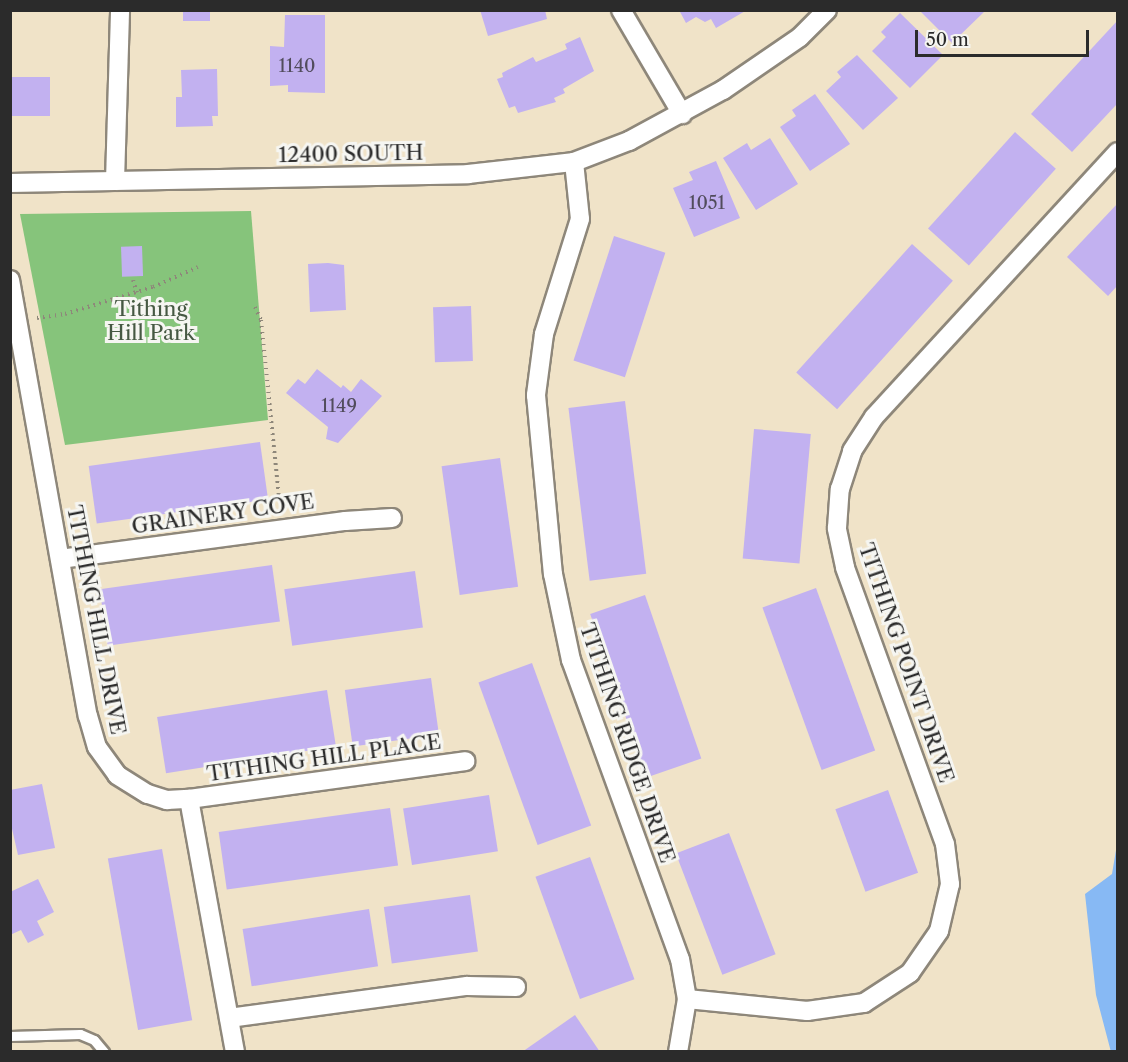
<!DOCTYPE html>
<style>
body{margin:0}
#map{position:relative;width:1128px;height:1062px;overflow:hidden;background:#f0e3c8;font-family:"Libre Caslon Text",serif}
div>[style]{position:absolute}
.green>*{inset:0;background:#86c47b}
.water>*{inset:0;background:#87b9f4}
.building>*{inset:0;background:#c2b1f0;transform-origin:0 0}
.path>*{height:4px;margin-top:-2px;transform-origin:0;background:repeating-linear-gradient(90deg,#8e877a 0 1.5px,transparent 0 6px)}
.roads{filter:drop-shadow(2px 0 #8e877a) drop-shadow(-2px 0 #8e877a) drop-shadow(0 2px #8e877a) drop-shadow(0 -2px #8e877a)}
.lane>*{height:9px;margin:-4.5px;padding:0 4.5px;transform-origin:4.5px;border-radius:4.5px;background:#fff}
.street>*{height:18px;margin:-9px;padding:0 9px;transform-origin:9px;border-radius:9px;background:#fff}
span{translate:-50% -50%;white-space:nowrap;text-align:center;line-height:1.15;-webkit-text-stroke:6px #f6f6f2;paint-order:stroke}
.number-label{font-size:18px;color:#514c5c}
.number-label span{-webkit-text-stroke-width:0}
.street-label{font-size:21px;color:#2b2b2b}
.park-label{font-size:21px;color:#465943}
.frame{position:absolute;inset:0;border:12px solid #2b2b2b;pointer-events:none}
.scale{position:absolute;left:915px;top:30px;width:174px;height:27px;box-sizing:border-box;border:3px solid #2b2b2b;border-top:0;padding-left:8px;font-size:18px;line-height:21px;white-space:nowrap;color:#2b2b2b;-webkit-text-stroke:4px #f6f6f2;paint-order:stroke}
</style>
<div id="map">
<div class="green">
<i style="clip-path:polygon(251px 211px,268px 420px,65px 445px,20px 214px)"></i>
</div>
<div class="water">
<i style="clip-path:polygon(1117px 844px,1118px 1051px,1111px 1052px,1096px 995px,1085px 894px,1112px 874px)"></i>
</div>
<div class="building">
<i style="left:183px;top:10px;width:27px;height:11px"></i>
<i style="clip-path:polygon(480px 10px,545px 10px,547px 19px,488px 36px)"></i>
<i style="clip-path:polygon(679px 10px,747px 10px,716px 28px,711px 19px,705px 22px,696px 17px,686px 23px)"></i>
<i style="clip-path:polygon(919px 10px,986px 10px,952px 43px)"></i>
<i style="clip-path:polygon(900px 13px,943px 55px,910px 88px,872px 51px,886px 37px,881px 32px)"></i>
<i style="clip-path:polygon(285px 15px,325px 15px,325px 93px,288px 92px,288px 85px,270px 86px,270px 46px,284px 47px)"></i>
<i style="clip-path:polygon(1118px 20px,1118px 103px,1072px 152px,1031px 114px)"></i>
<i style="clip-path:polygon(580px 37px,594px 71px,563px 89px,565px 93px,554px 98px,556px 102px,518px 113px,515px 106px,509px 108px,497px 79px,503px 77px,502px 73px,533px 57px,536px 62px,567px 49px,565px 44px)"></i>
<i style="clip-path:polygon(857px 55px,898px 98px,863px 130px,826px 91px,841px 77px,837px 72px)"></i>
<i style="clip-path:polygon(217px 69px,218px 116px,212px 116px,213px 126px,176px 127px,176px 97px,182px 97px,181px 70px)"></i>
<i style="left:10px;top:77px;width:40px;height:39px"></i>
<i style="clip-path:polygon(815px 94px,850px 144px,810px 171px,780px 127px,796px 116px,792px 110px)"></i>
<i style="left:1015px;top:132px;width:55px;height:130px;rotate:42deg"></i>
<i style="clip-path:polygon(770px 138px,798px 184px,756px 210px,723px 158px,747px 143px,751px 150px)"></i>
<i style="clip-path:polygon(716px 161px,740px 218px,694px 237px,673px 188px,693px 180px,689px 172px)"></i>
<i style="clip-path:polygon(1118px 203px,1118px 285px,1108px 296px,1067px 257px)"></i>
<i style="left:614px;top:236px;width:54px;height:131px;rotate:18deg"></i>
<i style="left:912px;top:244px;width:55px;height:173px;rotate:42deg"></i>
<i style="left:142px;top:246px;width:30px;height:21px;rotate:88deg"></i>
<i style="clip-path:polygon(328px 263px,344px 265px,346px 310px,310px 312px,308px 264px)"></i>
<i style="left:471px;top:306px;width:55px;height:38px;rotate:88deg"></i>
<i style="clip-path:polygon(317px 369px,341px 388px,343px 385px,351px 392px,361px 379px,382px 396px,338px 443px,326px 439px,328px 427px,286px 393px,298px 379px,305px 384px)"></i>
<i style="left:625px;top:401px;width:174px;height:57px;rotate:83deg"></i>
<i style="left:754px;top:429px;width:57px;height:130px;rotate:5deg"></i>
<i style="left:260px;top:442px;width:58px;height:173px;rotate:82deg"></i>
<i style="left:500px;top:458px;width:130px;height:59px;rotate:82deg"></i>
<i style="left:272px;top:565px;width:57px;height:174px;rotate:82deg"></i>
<i style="left:415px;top:571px;width:57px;height:132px;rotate:82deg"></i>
<i style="left:816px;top:588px;width:173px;height:57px;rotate:70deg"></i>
<i style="left:645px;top:595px;width:173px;height:58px;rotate:71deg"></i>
<i style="left:532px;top:663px;width:173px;height:57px;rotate:70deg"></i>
<i style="left:431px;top:678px;width:57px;height:87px;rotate:82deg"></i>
<i style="left:327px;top:690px;width:57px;height:172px;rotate:81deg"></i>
<i style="clip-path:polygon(42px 784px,55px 848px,18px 855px,10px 820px,10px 790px)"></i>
<i style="left:888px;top:790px;width:88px;height:56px;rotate:70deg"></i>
<i style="left:489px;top:795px;width:57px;height:87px;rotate:81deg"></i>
<i style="left:390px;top:808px;width:58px;height:173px;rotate:82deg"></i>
<i style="left:729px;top:833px;width:130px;height:57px;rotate:69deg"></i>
<i style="left:162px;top:849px;width:174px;height:55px;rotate:80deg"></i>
<i style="left:590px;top:857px;width:130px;height:58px;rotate:70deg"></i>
<i style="clip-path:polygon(38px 879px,54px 912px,37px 921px,44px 935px,28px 943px,21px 930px,10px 935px,10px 892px)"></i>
<i style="left:470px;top:895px;width:57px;height:87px;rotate:82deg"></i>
<i style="left:369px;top:909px;width:58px;height:128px;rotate:81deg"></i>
<i style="clip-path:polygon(575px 1015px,600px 1052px,522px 1052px)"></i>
</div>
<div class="path">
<i style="left:133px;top:280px;width:13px;rotate:72deg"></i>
<i style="left:255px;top:307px;width:14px;rotate:65deg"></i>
<i style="left:261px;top:320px;width:177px;rotate:84.2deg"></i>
<i style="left:37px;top:318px;width:28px;rotate:-8deg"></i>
<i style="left:65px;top:314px;width:92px;rotate:-17.1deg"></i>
<i style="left:153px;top:287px;width:49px;rotate:-24deg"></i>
</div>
<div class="roads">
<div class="lane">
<i style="left:10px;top:1036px;width:70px;rotate:-1.6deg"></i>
<i style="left:80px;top:1034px;width:15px;rotate:23deg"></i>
<i style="left:94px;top:1040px;width:16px;rotate:50deg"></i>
</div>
<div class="street">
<i style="left:621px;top:10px;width:121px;rotate:59.6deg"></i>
<i style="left:574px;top:162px;width:57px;rotate:84deg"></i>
<i style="left:580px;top:219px;width:121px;rotate:107.4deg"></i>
<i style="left:544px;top:334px;width:62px;rotate:97.5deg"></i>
<i style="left:536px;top:395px;width:180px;rotate:84.6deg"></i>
<i style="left:553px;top:574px;width:88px;rotate:78.2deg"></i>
<i style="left:571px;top:660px;width:318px;rotate:70deg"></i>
<i style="left:680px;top:959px;width:41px;rotate:80.1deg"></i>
<i style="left:687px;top:999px;width:54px;rotate:99.6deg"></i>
<i style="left:115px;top:181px;width:171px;rotate:-88.3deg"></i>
<i style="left:10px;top:183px;width:458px;rotate:-1.1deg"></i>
<i style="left:468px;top:174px;width:107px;rotate:-6.5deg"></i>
<i style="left:574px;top:162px;width:59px;rotate:-20.9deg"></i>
<i style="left:629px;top:141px;width:107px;rotate:-28.5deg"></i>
<i style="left:723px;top:90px;width:93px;rotate:-34.5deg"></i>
<i style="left:800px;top:37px;width:38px;rotate:-45deg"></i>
<i style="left:10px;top:280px;width:443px;rotate:79.9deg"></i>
<i style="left:88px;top:716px;width:32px;rotate:74deg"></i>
<i style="left:97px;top:747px;width:34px;rotate:54deg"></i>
<i style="left:117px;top:775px;width:36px;rotate:32deg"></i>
<i style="left:148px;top:794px;width:20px;rotate:18deg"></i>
<i style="left:167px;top:800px;width:22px;rotate:-3deg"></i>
<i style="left:189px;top:799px;width:279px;rotate:-7.8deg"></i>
<i style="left:60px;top:559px;width:288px;rotate:-7.6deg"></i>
<i style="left:345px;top:521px;width:47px;rotate:-3.7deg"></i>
<i style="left:189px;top:799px;width:257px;rotate:79.7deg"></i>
<i style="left:687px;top:999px;width:121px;rotate:5.7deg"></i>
<i style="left:807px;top:1011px;width:58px;rotate:-8deg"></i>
<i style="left:864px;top:1003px;width:55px;rotate:-33.1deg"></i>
<i style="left:910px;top:973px;width:51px;rotate:-55.4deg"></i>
<i style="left:939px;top:931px;width:48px;rotate:-76.8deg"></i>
<i style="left:950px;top:884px;width:40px;rotate:-97.1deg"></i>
<i style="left:945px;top:844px;width:294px;rotate:-109.9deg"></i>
<i style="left:845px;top:567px;width:40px;rotate:-102deg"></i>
<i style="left:837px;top:528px;width:39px;rotate:-86deg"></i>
<i style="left:840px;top:489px;width:40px;rotate:-72deg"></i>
<i style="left:852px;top:451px;width:40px;rotate:-57.1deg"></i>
<i style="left:874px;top:417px;width:360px;rotate:-47.4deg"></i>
<i style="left:229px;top:1018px;width:240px;rotate:-7.7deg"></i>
<i style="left:467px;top:986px;width:49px;rotate:1.2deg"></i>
</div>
</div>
<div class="number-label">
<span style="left:297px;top:66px">1140</span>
<span style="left:707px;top:203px">1051</span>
<span style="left:339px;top:406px">1149</span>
</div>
<div class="street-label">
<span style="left:351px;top:154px;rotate:-1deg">12400 SOUTH</span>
<span style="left:223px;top:514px;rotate:-8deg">GRAINERY COVE</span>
<span style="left:96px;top:620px;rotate:79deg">TITHING HILL DRIVE</span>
<span style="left:906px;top:663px;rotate:71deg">TITHING POINT DRIVE</span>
<span style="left:627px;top:743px;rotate:71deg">TITHING RIDGE DRIVE</span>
<span style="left:324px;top:758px;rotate:-8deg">TITHING HILL PLACE</span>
</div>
<div class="park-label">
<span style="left:151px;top:321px">Tithing<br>Hill Park</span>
</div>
<div class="frame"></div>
<div class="scale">50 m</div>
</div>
